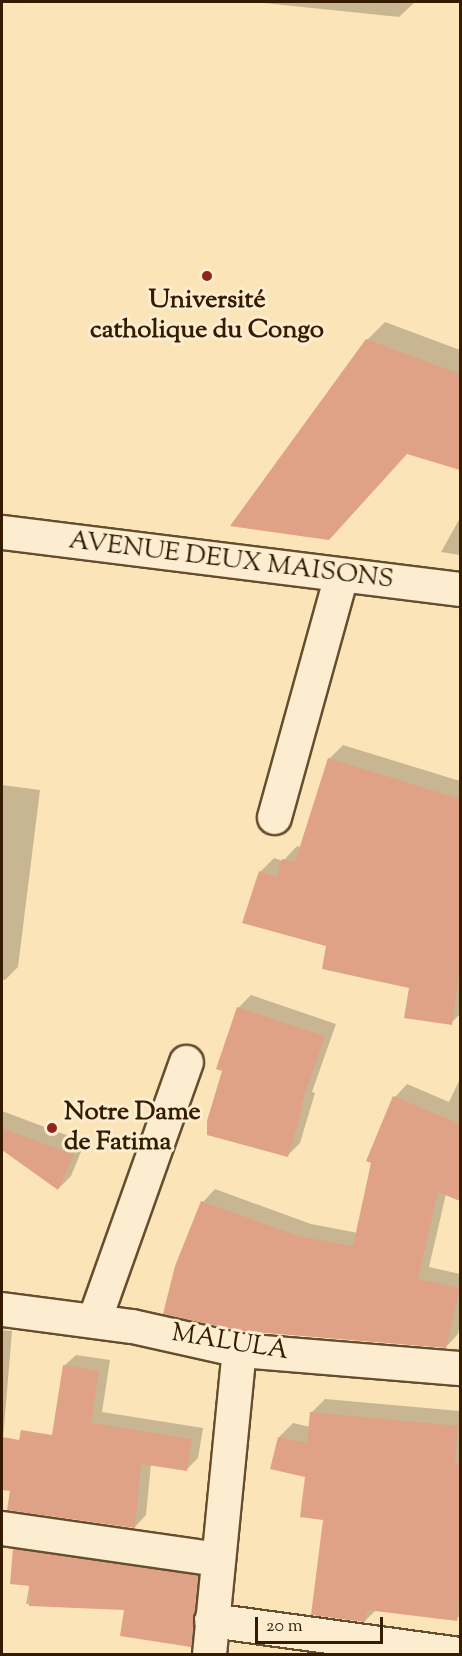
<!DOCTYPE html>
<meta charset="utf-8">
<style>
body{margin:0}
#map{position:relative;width:462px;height:1656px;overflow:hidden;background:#fbe4b8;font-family:"Sorts Mill Goudy",serif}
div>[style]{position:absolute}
.shadow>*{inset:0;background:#0003}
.building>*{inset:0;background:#dfa287}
.roads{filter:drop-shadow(2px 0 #664d2e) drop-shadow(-2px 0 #664d2e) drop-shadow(0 2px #664d2e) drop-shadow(0 -2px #664d2e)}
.minor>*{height:33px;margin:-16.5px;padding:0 16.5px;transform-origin:16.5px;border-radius:16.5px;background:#fcedd1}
.dots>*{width:16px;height:16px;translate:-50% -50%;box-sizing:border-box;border:3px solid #fcedd1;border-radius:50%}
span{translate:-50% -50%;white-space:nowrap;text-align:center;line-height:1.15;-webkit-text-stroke:6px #fcedd1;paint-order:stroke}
.poi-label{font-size:26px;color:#351b00;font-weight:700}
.left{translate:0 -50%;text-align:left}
.street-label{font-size:26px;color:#351b00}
.frame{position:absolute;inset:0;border:3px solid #351b00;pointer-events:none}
.scale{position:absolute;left:255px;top:1617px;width:128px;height:27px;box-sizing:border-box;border:3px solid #351b00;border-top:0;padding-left:8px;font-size:18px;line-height:21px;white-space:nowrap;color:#351b00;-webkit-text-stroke:4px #fcedd1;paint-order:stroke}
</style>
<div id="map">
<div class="shadow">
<i style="clip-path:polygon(253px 2px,415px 2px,399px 17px)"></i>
<i style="clip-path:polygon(385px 322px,460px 350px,460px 468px,408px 452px,367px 340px)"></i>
<i style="clip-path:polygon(460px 518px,460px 555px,441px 552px)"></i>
<i style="clip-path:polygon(343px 745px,460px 781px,460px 1014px,451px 1023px,411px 987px,328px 945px,260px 872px,274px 858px,283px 861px,297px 846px,301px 847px,329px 759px)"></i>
<i style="clip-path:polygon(2px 785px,40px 790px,18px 967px,5px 980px,2px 979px)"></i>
<i style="clip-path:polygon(251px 995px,336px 1024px,312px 1092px,315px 1093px,300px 1143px,287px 1156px,224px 1070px,218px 1068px,239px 1007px)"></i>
<i style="clip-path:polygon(460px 1079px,460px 1200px,446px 1194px,429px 1267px,460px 1274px,460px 1324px,458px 1334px,446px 1347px,203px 1202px,215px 1189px,311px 1224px,358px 1233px,373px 1162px,368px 1160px,395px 1097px,407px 1084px,449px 1102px)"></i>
<i style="clip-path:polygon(2px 1111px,85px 1142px,71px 1176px,58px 1189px,2px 1148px)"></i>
<i style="clip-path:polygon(2px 1330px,12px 1331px,2px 1451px)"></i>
<i style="clip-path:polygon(76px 1355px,110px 1360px,102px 1412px,203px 1428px,198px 1458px,187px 1469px,151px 1464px,146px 1515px,135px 1527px,64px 1366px)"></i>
<i style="clip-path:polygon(325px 1399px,460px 1411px,460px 1615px,456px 1620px,376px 1610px,365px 1621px,307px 1476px,279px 1437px,293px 1423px,310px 1427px,311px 1413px)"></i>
<i style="clip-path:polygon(47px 1539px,210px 1563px,203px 1633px,190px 1645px,126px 1609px,26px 1604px,35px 1552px)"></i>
</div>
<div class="building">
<i style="clip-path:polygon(366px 339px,460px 374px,460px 470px,407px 454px,329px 540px,230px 526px)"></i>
<i style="clip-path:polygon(328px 758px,460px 799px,460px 964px,452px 1025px,404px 1018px,409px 988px,322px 969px,326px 946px,242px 923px,259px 871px,277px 877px,282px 859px,295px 862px)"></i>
<i style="clip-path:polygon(237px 1007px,325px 1036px,301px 1105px,303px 1106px,288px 1157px,207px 1135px,207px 1121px,222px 1071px,216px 1069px)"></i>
<i style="clip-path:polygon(393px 1096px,460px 1124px,460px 1201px,438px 1192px,418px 1279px,460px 1288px,446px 1348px,242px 1331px,163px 1314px,175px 1266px,201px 1201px,298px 1236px,353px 1246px,371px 1163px,366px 1161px)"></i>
<i style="clip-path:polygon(2px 1128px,74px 1155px,58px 1190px,2px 1150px)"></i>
<i style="clip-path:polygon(63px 1365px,99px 1371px,91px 1423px,192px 1439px,187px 1471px,141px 1464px,135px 1528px,7px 1510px,10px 1491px,2px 1490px,2px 1437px,19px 1440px,21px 1430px,52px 1435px)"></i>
<i style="clip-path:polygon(310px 1412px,458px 1426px,455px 1464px,460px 1465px,460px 1587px,457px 1621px,367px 1610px,365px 1622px,311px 1615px,323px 1520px,300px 1517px,305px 1477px,270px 1469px,278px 1437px,307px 1443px)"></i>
<i style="clip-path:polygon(13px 1548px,198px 1575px,191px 1647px,120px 1636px,124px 1610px,29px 1606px,30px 1586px,10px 1584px)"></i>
</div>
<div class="roads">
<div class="minor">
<i style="left:2px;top:532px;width:462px;rotate:7.1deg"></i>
<i style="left:274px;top:817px;width:251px;rotate:-74.5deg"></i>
<i style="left:2px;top:1309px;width:131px;rotate:7.5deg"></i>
<i style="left:132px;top:1326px;width:110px;rotate:12.6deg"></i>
<i style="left:239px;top:1350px;width:222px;rotate:4.7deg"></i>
<i style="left:94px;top:1320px;width:274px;rotate:-70.4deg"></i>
<i style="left:2px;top:1528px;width:218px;rotate:8.2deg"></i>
<i style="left:211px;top:1620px;width:250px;rotate:7.8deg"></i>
<i style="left:209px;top:1654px;width:305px;rotate:-84.4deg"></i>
</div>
</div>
<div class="dots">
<i style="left:207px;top:276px;background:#8f2418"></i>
<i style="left:52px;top:1128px;background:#8f2418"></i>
</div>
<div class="poi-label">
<span style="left:207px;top:316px">Université<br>catholique du Congo</span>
<span class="left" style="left:64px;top:1128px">Notre Dame<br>de Fatima</span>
</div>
<div class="street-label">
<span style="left:231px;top:561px;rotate:7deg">AVENUE DEUX MAISONS</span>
<span style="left:230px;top:1343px;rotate:9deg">MALULA</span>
</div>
<div class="frame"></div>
<div class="scale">20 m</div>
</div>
